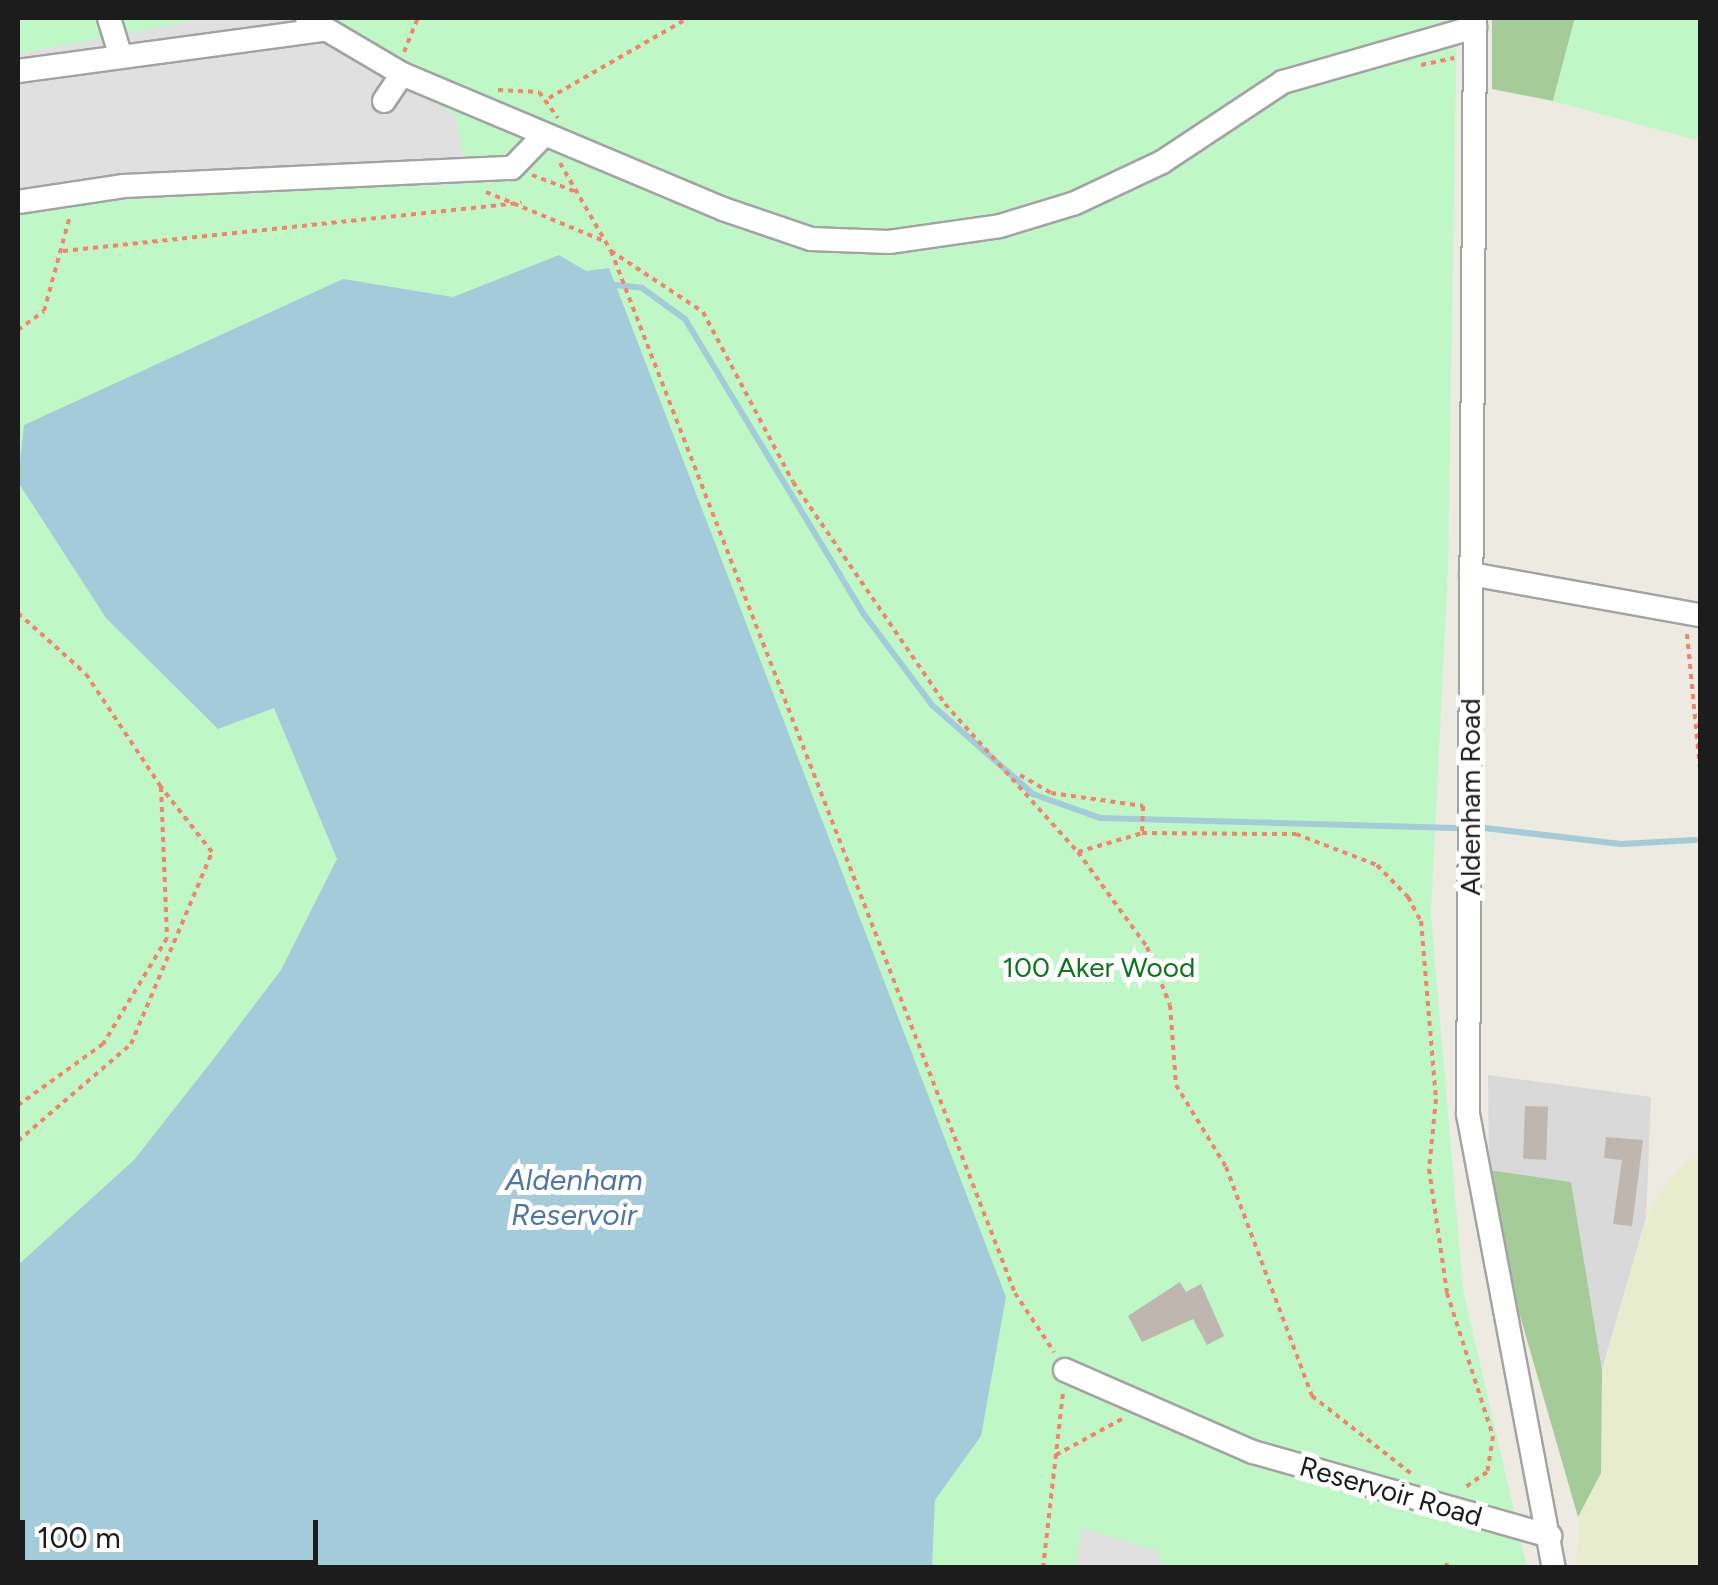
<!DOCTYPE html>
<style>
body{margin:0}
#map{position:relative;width:1718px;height:1585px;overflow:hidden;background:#edeae2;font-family:Figtree,sans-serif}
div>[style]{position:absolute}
.residential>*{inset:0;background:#dad9d9}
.farmland>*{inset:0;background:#e8ecce}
.forest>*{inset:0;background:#a5cb99}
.park>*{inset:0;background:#c0f7c7}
.parking>*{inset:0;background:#e0e0e0}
.water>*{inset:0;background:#a4cbda}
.stream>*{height:6px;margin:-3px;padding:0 3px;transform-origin:3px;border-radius:3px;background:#a4cbda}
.building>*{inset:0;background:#beb6af;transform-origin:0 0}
.path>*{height:4px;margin-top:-2px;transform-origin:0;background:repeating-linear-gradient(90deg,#f4826d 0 5px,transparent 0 10px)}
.roads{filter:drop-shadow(2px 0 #a3a3a3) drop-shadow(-2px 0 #a3a3a3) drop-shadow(0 2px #a3a3a3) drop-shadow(0 -2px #a3a3a3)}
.minor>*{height:22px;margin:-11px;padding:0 11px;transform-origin:11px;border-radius:11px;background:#fff}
span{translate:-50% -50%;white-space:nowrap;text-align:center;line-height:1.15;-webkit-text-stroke:10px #fff;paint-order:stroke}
.street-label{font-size:28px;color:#1c1c1c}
.park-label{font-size:28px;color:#0f751d}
.water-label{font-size:30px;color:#4d76a8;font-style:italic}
.frame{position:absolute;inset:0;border:20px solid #1c1c1c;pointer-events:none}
.scale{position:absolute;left:20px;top:1520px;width:298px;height:45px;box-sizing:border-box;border:5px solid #1c1c1c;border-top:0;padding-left:12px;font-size:30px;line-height:35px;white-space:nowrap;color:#1c1c1c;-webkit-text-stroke:8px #fff;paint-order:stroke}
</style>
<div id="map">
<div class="residential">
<i style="clip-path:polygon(1488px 1075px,1651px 1097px,1646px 1218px,1602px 1370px,1571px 1182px,1489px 1170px)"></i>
</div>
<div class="farmland">
<i style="clip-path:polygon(1700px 1154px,1700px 1567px,1576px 1568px,1578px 1517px,1601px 1473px,1602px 1370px,1646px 1218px,1670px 1177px)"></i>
</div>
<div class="forest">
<i style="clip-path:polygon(1492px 18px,1575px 18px,1553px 101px,1492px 89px)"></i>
<i style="clip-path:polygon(1489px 1170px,1571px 1182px,1602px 1370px,1601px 1473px,1578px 1517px,1508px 1274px)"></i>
</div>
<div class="park">
<i style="clip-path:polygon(18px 18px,1457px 18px,1448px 568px,1431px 914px,1463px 1290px,1527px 1567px,18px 1567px)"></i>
<i style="clip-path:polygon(1575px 18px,1700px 18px,1700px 141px,1553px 101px)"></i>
</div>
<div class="parking">
<i style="clip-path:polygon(208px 18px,297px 18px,455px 115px,470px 184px,153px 195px,18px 215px,18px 54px)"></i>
<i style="clip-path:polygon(1082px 1528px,1158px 1551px,1163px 1567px,1075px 1567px)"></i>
</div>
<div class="water">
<i style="clip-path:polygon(559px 255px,586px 271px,609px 268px,1006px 1297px,981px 1436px,935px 1500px,932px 1567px,18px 1567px,18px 1265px,134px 1160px,215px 1057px,281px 970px,337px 859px,274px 708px,218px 729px,106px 618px,18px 482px,24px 425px,343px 279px,453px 297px)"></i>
</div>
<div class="stream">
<i style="left:615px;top:285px;width:27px;rotate:6deg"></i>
<i style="left:642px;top:288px;width:53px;rotate:35.8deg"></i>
<i style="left:685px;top:319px;width:344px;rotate:58.8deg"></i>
<i style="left:863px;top:613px;width:115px;rotate:53.1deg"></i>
<i style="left:932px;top:705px;width:135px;rotate:41.4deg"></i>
<i style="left:1033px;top:794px;width:71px;rotate:19.7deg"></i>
<i style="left:1100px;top:818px;width:363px;rotate:1.6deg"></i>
<i style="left:1476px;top:827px;width:146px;rotate:6.7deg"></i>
<i style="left:1621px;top:844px;width:74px;rotate:-3.1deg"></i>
</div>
<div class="building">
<i style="left:1525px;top:1106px;width:23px;height:53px;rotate:2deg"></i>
<i style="clip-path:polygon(1606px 1137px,1643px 1140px,1632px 1226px,1613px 1224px,1622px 1160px,1604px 1158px)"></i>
<i style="clip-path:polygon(1180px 1282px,1186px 1292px,1201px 1284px,1224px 1336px,1207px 1345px,1193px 1319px,1142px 1342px,1128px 1316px)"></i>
</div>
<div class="path">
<i style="left:404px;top:52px;width:37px;rotate:-68deg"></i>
<i style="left:1421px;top:65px;width:34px;rotate:-12deg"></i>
<i style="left:498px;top:90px;width:41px;rotate:2.8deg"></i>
<i style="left:539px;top:92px;width:32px;rotate:54deg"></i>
<i style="left:549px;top:98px;width:160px;rotate:-29.9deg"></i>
<i style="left:560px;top:163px;width:102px;rotate:59.9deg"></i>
<i style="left:611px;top:251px;width:1118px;rotate:68.81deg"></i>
<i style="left:1015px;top:1293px;width:71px;rotate:56.5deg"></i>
<i style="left:532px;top:175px;width:50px;rotate:21deg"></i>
<i style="left:486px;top:192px;width:130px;rotate:22.6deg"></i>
<i style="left:63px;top:251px;width:461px;rotate:-6deg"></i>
<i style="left:611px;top:251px;width:110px;rotate:33.5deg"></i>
<i style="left:703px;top:312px;width:192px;rotate:62.1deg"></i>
<i style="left:793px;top:482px;width:269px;rotate:55.6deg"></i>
<i style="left:945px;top:704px;width:199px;rotate:48.1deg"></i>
<i style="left:1078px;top:852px;width:67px;rotate:-16.5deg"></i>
<i style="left:1142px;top:833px;width:154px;rotate:0.4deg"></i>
<i style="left:1296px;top:834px;width:87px;rotate:20.9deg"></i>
<i style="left:1377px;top:865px;width:45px;rotate:45.9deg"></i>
<i style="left:1408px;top:897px;width:27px;rotate:62deg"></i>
<i style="left:1421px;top:921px;width:179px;rotate:85.2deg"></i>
<i style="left:1436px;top:1099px;width:70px;rotate:95.7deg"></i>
<i style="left:1429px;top:1169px;width:125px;rotate:81.7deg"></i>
<i style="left:1447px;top:1293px;width:150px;rotate:72.2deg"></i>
<i style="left:1493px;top:1436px;width:36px;rotate:99deg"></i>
<i style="left:1487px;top:1472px;width:29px;rotate:145deg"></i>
<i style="left:18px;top:330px;width:32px;rotate:-36deg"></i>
<i style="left:44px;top:311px;width:98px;rotate:-74.7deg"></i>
<i style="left:18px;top:613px;width:91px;rotate:41.9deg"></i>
<i style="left:86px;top:674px;width:136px;rotate:56.4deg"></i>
<i style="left:161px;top:787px;width:151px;rotate:87.7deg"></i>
<i style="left:167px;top:938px;width:124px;rotate:121.1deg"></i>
<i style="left:103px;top:1044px;width:105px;rotate:144.3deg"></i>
<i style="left:1687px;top:634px;width:136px;rotate:84.5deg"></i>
<i style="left:1020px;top:775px;width:36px;rotate:30deg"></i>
<i style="left:1051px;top:793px;width:93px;rotate:8deg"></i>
<i style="left:1143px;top:806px;width:27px;rotate:92deg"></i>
<i style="left:1078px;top:852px;width:117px;rotate:54deg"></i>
<i style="left:1147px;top:947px;width:62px;rotate:68.4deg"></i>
<i style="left:1170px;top:1005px;width:80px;rotate:85.7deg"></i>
<i style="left:1176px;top:1085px;width:96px;rotate:58.6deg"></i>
<i style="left:1226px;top:1167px;width:245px;rotate:69.4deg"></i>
<i style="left:1312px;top:1396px;width:128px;rotate:38deg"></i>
<i style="left:1700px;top:900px;width:22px;rotate:90deg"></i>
<i style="left:18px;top:1141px;width:149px;rotate:-40.6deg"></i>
<i style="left:131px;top:1044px;width:208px;rotate:-67.1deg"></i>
<i style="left:212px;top:852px;width:83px;rotate:-128.1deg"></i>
<i style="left:1056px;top:1455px;width:75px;rotate:-28.6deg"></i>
<i style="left:1043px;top:1568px;width:176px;rotate:-83.5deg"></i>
<i style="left:1446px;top:1568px;width:5px;rotate:-79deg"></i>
</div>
<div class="roads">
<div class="minor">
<i style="left:109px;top:18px;width:38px;rotate:73deg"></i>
<i style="left:307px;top:18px;width:110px;rotate:30.5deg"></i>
<i style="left:402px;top:74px;width:348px;rotate:22.8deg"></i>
<i style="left:723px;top:209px;width:93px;rotate:18.8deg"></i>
<i style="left:811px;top:239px;width:78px;rotate:2.2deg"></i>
<i style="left:889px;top:242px;width:112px;rotate:-8.2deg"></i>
<i style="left:1000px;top:226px;width:78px;rotate:-17deg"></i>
<i style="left:1075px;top:203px;width:96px;rotate:-25.2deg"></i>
<i style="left:1162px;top:162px;width:145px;rotate:-33.5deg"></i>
<i style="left:1283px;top:82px;width:200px;rotate:-16deg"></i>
<i style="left:1475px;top:18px;width:1096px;rotate:90.37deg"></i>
<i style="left:1468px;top:1114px;width:462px;rotate:79.3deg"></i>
<i style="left:18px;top:71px;width:308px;rotate:-7.7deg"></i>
<i style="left:384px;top:101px;width:32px;rotate:-56deg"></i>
<i style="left:18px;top:202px;width:107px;rotate:-8.6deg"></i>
<i style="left:124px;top:186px;width:388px;rotate:-2.7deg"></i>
<i style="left:512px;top:168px;width:45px;rotate:-45.9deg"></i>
<i style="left:1471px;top:574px;width:233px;rotate:10.2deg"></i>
<i style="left:1065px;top:1370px;width:205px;rotate:23.6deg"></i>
<i style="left:1253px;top:1452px;width:309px;rotate:15.8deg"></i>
</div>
</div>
<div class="street-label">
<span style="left:1470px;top:797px;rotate:-90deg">Aldenham Road</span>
<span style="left:1391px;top:1491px;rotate:16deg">Reservoir Road</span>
</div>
<div class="park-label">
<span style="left:1099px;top:967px">100 Aker Wood</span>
</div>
<div class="water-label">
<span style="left:574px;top:1197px">Aldenham<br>Reservoir</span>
</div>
<div class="frame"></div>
<div class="scale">100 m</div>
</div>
